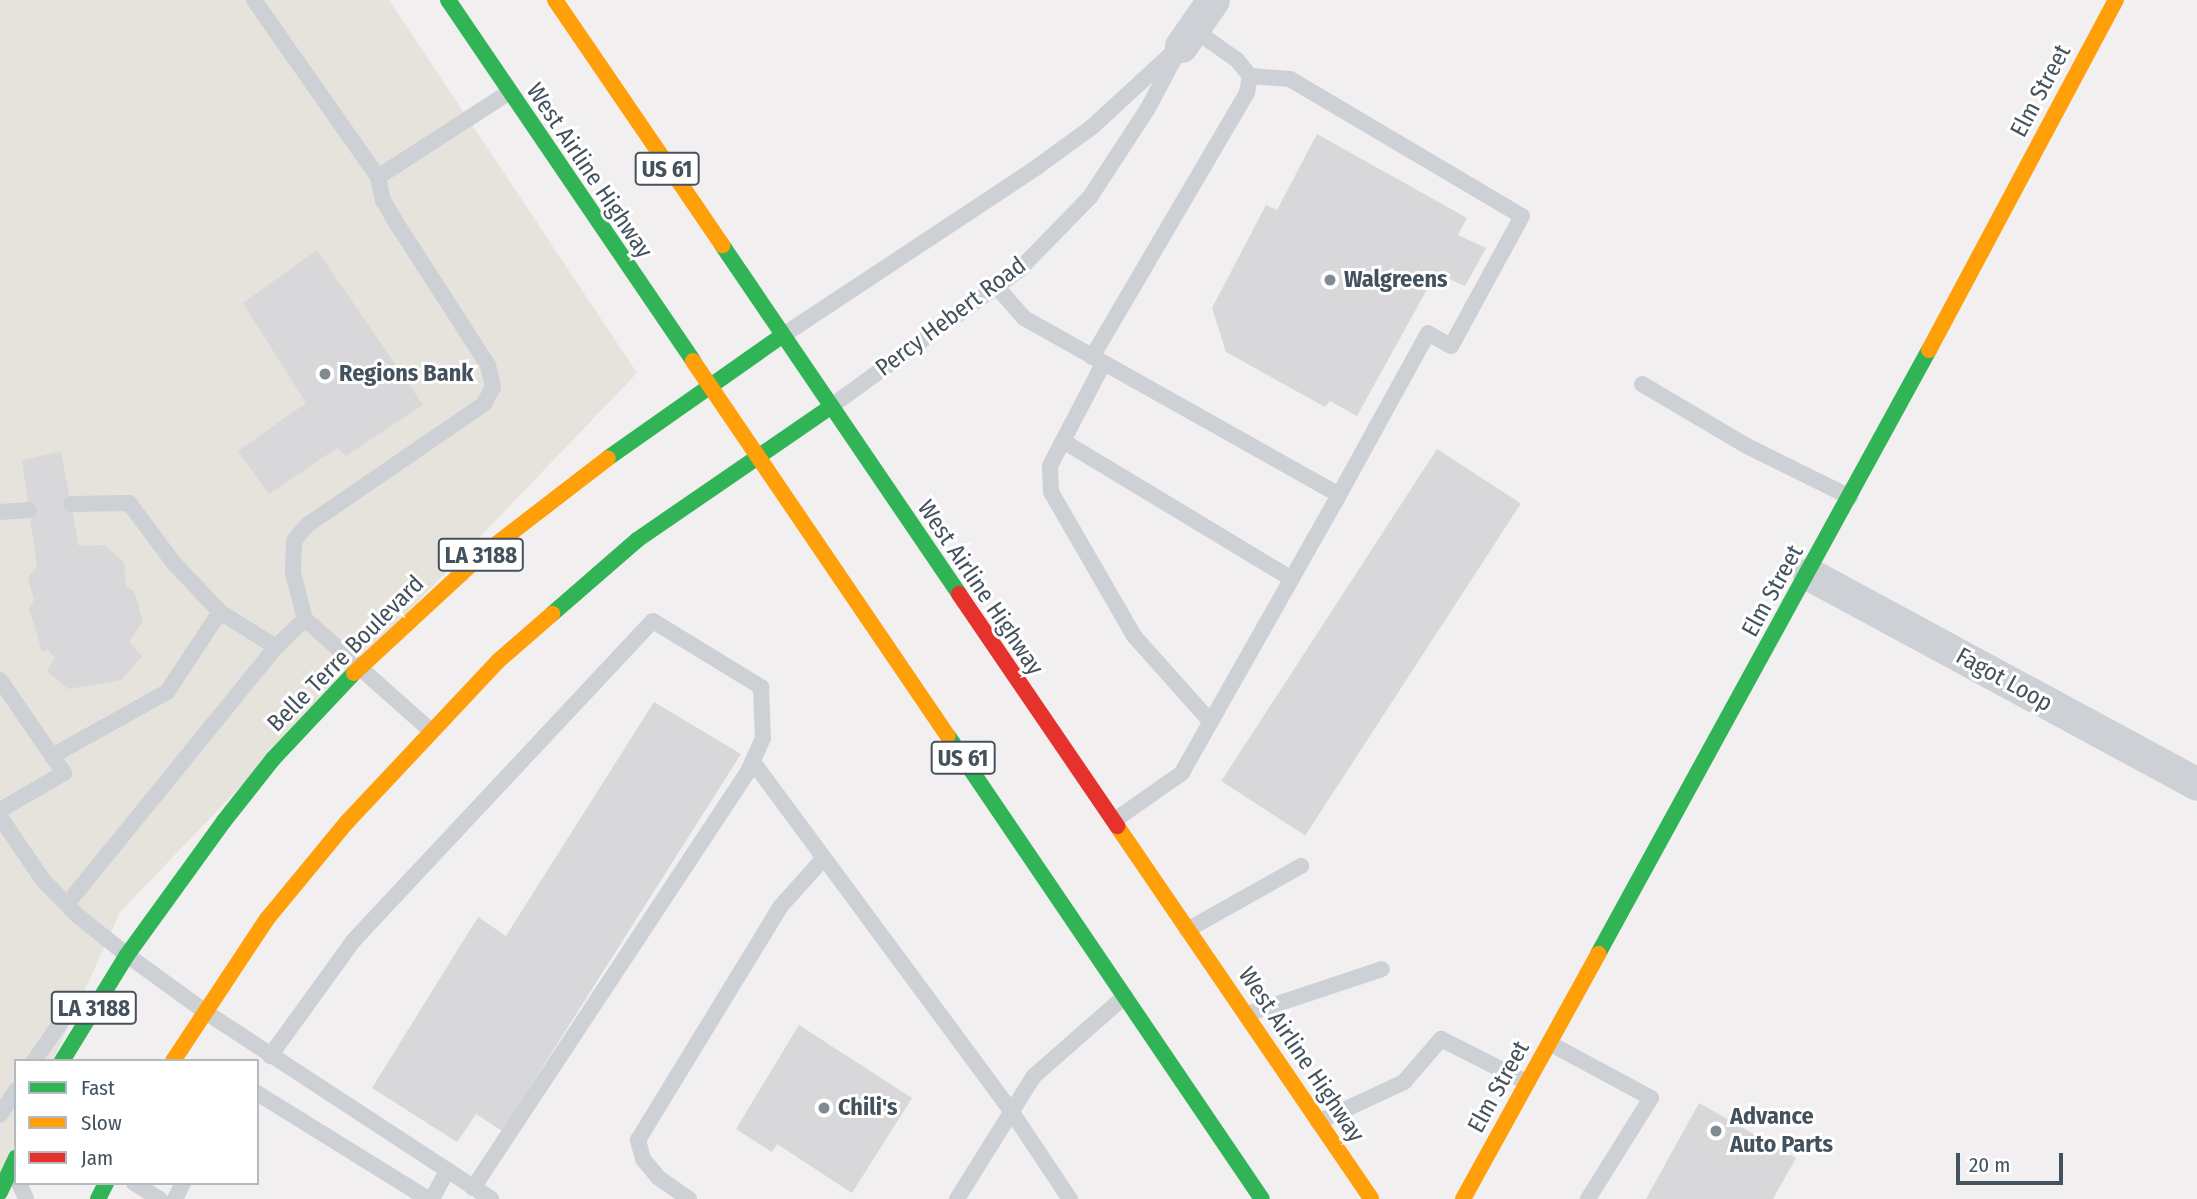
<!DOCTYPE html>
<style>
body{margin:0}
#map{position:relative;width:2197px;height:1199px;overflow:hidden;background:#f1efef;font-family:"Fira Sans Condensed",sans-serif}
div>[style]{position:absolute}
.commercial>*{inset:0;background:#e6e3dc}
.building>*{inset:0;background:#d8d7d9;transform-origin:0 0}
.lane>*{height:16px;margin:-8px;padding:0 8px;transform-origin:8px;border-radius:8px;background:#cdd0d4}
.street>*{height:33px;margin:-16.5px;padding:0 16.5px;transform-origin:16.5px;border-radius:16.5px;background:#cdd0d4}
.fast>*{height:16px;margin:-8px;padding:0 8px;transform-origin:8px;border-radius:8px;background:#30b455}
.slow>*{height:16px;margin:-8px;padding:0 8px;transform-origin:8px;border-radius:8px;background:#ff9f0a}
.jam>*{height:16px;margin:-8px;padding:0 8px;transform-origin:8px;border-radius:8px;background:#e5322d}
.dots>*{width:19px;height:19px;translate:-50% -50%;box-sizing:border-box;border:4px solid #fff;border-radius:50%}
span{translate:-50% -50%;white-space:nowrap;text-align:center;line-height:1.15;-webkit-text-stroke:6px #fff;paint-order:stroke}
.shield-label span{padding:2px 5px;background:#fff;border:2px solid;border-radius:5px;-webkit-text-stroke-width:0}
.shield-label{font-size:23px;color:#44525e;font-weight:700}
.street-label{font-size:24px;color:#44525e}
.poi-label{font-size:24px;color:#44525e;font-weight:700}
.left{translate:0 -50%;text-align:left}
.legend{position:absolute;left:14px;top:1059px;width:245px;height:126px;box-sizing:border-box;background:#fff;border:2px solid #b4babf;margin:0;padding:9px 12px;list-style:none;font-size:21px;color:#44525e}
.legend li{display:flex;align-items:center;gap:14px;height:35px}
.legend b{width:35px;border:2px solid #b4babf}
.scale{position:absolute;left:1956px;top:1153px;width:107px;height:32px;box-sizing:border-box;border:4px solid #44525e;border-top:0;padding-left:9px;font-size:21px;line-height:24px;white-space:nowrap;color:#44525e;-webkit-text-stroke:5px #fff;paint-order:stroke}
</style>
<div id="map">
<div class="commercial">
<i style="clip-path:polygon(0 0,389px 0,637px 373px,120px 912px,53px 1061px,16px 1061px,16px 1142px,0 1177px)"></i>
</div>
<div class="building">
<i style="clip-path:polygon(1317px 134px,1467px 218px,1458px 235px,1486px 248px,1465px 286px,1436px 273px,1357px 416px,1330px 401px,1325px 407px,1226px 352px,1212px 308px,1266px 205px,1277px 210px)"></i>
<i style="clip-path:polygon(317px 250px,423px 405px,346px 456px,337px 448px,269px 494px,238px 451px,306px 403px,243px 303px)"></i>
<i style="left:1437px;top:449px;width:100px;height:396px;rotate:33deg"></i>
<i style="clip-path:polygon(61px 452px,79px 546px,105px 545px,124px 563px,126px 586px,134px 591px,143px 621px,129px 642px,142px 656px,121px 680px,68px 689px,47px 671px,55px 658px,48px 650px,42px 652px,29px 608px,34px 600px,28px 577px,37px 567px,22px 460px)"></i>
<i style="clip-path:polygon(654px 702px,741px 754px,502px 1131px,476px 1114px,457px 1142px,372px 1088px,478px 917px,506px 936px)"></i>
<i style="clip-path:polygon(799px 1025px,912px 1098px,852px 1193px,777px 1144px,772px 1152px,736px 1129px)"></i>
<i style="clip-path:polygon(1699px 1103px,1796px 1158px,1773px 1199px,1646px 1199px)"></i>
</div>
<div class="lane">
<i style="left:254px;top:0;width:216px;rotate:55deg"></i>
<i style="left:378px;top:177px;width:24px;rotate:78deg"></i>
<i style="left:383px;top:200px;width:28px;rotate:60deg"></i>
<i style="left:397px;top:224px;width:168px;rotate:57.2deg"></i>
<i style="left:488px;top:365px;width:23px;rotate:77deg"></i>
<i style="left:493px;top:387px;width:19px;rotate:118deg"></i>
<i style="left:484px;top:404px;width:214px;rotate:145.6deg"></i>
<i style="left:307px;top:525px;width:21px;rotate:129deg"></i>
<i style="left:294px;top:541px;width:32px;rotate:92deg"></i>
<i style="left:293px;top:573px;width:48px;rotate:75.4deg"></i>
<i style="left:305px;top:619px;width:169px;rotate:41.6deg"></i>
<i style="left:1250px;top:76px;width:40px;rotate:4.3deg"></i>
<i style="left:1290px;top:79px;width:269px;rotate:30.6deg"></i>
<i style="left:1522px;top:216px;width:148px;rotate:118.6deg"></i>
<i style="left:1451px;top:346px;width:26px;rotate:-151deg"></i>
<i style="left:1428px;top:333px;width:185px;rotate:118.8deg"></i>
<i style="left:378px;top:177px;width:155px;rotate:-32.9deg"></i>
<i style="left:996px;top:286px;width:43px;rotate:48.8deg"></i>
<i style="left:1024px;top:318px;width:361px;rotate:29.3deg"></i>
<i style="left:1339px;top:495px;width:319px;rotate:119.5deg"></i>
<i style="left:1182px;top:773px;width:82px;rotate:145deg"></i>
<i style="left:782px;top:336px;width:306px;rotate:-33.5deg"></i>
<i style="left:1037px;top:167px;width:68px;rotate:-36deg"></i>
<i style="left:1092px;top:127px;width:108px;rotate:-42.7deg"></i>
<i style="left:1092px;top:357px;width:306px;rotate:-59.6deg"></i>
<i style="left:1247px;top:93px;width:17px;rotate:-80deg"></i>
<i style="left:1250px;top:76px;width:21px;rotate:-129deg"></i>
<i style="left:1237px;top:60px;width:54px;rotate:-144.8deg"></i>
<i style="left:1103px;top:364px;width:115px;rotate:117.5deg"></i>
<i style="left:1050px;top:466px;width:26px;rotate:88deg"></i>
<i style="left:1051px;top:492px;width:166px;rotate:60deg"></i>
<i style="left:1134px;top:636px;width:115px;rotate:48.2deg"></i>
<i style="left:1642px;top:384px;width:122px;rotate:30.6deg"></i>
<i style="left:1747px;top:446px;width:115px;rotate:26.3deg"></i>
<i style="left:830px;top:407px;width:233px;rotate:-35.9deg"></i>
<i style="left:1019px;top:270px;width:102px;rotate:-45.8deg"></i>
<i style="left:1090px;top:197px;width:104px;rotate:-56.8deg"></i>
<i style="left:1147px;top:110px;width:72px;rotate:-62deg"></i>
<i style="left:1063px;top:441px;width:267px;rotate:31.1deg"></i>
<i style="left:71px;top:504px;width:58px;rotate:-1deg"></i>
<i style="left:129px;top:503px;width:74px;rotate:53.3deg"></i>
<i style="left:173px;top:562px;width:69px;rotate:46.8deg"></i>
<i style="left:220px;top:612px;width:66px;rotate:32deg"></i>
<i style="left:0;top:512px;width:29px;rotate:-4deg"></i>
<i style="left:0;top:680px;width:113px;rotate:55.5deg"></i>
<i style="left:64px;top:773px;width:74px;rotate:150deg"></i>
<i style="left:52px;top:756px;width:132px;rotate:-29.1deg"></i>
<i style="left:167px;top:692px;width:96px;rotate:-56.5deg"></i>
<i style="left:753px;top:762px;width:430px;rotate:53.5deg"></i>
<i style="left:1009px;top:1108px;width:110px;rotate:56.2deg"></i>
<i style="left:0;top:817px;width:76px;rotate:55.7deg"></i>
<i style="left:43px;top:880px;width:50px;rotate:45.8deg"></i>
<i style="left:78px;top:916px;width:63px;rotate:38.5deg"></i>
<i style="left:127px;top:955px;width:95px;rotate:36deg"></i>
<i style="left:204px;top:1011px;width:343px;rotate:33.2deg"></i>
<i style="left:67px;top:904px;width:331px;rotate:-50.9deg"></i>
<i style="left:276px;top:647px;width:40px;rotate:-44deg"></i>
<i style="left:1187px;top:930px;width:131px;rotate:-29.3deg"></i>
<i style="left:1247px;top:1014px;width:142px;rotate:-18.4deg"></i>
<i style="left:1549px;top:1043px;width:116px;rotate:28.3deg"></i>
<i style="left:1651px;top:1098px;width:119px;rotate:122deg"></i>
<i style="left:270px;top:1056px;width:143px;rotate:-54.1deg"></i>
<i style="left:354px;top:940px;width:437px;rotate:-46.9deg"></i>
<i style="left:653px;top:621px;width:127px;rotate:31.4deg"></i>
<i style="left:761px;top:687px;width:51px;rotate:87.8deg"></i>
<i style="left:763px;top:738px;width:35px;rotate:114deg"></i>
<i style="left:749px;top:770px;width:501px;rotate:123.44deg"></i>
<i style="left:34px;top:1061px;width:60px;rotate:-55.2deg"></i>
<i style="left:68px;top:1012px;width:21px;rotate:-3deg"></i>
<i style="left:257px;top:1093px;width:201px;rotate:31.8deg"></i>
<i style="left:0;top:1115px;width:30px;rotate:-57deg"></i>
<i style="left:1318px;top:1122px;width:95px;rotate:-24.9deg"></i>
<i style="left:1404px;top:1082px;width:57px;rotate:-49.3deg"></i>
<i style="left:1441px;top:1039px;width:97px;rotate:26.8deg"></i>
<i style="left:19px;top:1183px;width:17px;rotate:66deg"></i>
<i style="left:134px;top:1183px;width:31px;rotate:32deg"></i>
<i style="left:175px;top:1199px;width:18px;rotate:-63deg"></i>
<i style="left:432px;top:1199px;width:32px;rotate:-62deg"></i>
<i style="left:689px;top:1199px;width:38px;rotate:-145deg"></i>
<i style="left:658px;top:1177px;width:23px;rotate:-130deg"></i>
<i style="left:643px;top:1159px;width:20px;rotate:-105deg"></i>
<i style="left:638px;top:1140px;width:273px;rotate:-58.6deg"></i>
<i style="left:780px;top:907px;width:64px;rotate:-48.1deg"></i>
<i style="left:957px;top:1199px;width:145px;rotate:-58deg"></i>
<i style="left:1034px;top:1076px;width:121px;rotate:-41.3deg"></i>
</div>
<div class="street">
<i style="left:1181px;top:46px;width:56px;rotate:-55.2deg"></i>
<i style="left:1809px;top:574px;width:441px;rotate:28.4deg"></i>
</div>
<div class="fast">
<i style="left:448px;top:0;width:436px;rotate:55.8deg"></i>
<i style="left:722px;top:245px;width:422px;rotate:55.8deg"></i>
<i style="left:608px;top:458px;width:210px;rotate:-35.1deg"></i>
<i style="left:552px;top:614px;width:113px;rotate:-41deg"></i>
<i style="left:637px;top:540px;width:233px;rotate:-34.5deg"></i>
<i style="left:948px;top:736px;width:559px;rotate:55.86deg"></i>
<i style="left:1598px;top:954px;width:689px;rotate:-61.28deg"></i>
<i style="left:62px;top:1061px;width:124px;rotate:-58.5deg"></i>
<i style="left:127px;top:955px;width:165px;rotate:-54.1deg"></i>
<i style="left:224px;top:821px;width:79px;rotate:-51.7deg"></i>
<i style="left:273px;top:759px;width:118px;rotate:-46.7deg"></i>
<i style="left:0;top:1192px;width:38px;rotate:-65deg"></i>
<i style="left:98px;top:1199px;width:18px;rotate:-63deg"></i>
</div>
<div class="slow">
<i style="left:555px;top:0;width:297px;rotate:55.7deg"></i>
<i style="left:1929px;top:350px;width:397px;rotate:-61.9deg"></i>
<i style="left:693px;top:361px;width:453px;rotate:55.8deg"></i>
<i style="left:354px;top:673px;width:168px;rotate:-42.8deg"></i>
<i style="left:477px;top:559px;width:165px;rotate:-37.6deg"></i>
<i style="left:1117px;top:826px;width:451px;rotate:55.7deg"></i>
<i style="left:173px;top:1061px;width:170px;rotate:-56.5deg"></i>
<i style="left:267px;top:919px;width:126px;rotate:-50.5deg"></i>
<i style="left:347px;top:822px;width:221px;rotate:-46.8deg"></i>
<i style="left:498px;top:661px;width:72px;rotate:-41deg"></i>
<i style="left:1463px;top:1199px;width:280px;rotate:-61.1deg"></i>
</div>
<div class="jam">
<i style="left:959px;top:594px;width:281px;rotate:55.7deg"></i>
</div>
<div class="dots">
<i style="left:1330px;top:280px;background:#818991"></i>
<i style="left:325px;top:374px;background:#818991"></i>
<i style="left:824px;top:1108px;background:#818991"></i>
<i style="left:1716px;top:1131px;background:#818991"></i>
</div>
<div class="shield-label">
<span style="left:667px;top:169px">US 61</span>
<span style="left:481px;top:555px">LA 3188</span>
<span style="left:963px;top:758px">US 61</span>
<span style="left:94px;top:1008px">LA 3188</span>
</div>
<div class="street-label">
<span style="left:2041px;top:91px;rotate:-62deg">Elm Street</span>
<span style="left:589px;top:171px;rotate:56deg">West Airline Highway</span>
<span style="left:951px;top:317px;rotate:-37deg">Percy Hebert Road</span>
<span style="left:980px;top:588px;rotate:56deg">West Airline Highway</span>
<span style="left:1773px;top:591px;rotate:-61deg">Elm Street</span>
<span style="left:346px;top:654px;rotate:-45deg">Belle Terre Boulevard</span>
<span style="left:2004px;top:680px;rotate:29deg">Fagot Loop</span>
<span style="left:1301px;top:1055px;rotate:56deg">West Airline Highway</span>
<span style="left:1499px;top:1087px;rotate:-61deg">Elm Street</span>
</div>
<div class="poi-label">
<span class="left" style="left:1344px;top:280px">Walgreens</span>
<span class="left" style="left:339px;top:374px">Regions Bank</span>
<span class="left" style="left:838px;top:1108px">Chili's</span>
<span class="left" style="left:1730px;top:1131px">Advance<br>Auto Parts</span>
</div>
<ul class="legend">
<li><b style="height:9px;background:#30b455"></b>Fast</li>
<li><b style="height:9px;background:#ff9f0a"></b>Slow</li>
<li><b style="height:9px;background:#e5322d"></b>Jam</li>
</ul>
<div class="scale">20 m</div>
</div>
